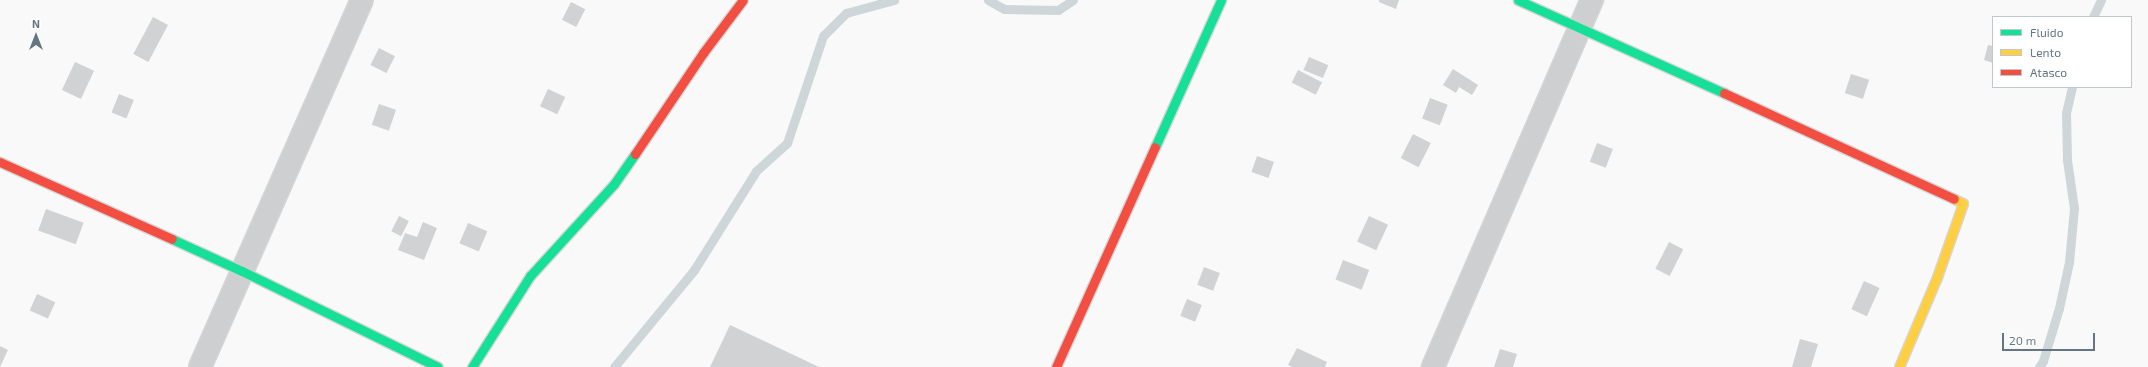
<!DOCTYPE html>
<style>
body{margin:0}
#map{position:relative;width:2148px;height:367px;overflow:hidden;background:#f9f9f9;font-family:"Exo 2",sans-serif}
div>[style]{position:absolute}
.stream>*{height:9px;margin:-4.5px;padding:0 4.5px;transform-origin:4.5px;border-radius:4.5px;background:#ced6d9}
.building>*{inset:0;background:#d0d2d3;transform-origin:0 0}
.roads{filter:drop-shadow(1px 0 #d5d6d7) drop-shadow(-1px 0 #d5d6d7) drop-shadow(0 1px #d5d6d7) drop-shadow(0 -1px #d5d6d7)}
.street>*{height:22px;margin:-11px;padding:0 11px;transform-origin:11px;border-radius:11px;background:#cecfd0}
.fast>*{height:9px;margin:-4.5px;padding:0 4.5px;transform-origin:4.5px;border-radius:4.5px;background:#16e098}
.slow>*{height:9px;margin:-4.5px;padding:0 4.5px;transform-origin:4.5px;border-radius:4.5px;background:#ffcf43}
.jam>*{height:9px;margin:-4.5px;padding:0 4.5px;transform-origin:4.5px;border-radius:4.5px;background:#f24e42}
span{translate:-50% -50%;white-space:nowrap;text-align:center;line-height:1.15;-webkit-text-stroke:4px #fff;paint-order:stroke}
.legend{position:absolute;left:1992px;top:16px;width:140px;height:72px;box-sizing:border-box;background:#fff;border:1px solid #c1c8cd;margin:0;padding:5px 7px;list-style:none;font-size:12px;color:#657683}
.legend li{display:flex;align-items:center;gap:8px;height:20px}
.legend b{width:20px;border:1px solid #c1c8cd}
.north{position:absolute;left:16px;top:16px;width:40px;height:40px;-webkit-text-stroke:3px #fff;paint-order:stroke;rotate:0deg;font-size:11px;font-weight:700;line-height:16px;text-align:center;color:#657683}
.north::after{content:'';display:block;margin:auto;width:14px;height:18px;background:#657683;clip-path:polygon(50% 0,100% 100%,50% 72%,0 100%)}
.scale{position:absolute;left:2002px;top:333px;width:93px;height:18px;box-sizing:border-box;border:2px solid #657683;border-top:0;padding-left:5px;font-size:12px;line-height:14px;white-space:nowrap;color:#657683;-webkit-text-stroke:3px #fff;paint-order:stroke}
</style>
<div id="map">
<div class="stream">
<i style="left:988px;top:0;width:18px;rotate:29deg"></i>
<i style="left:1004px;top:9px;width:54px;rotate:1.1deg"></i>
<i style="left:1058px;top:10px;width:18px;rotate:-34deg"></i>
<i style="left:2093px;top:17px;width:19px;rotate:-65deg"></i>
<i style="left:614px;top:367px;width:126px;rotate:-50.5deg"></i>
<i style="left:694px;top:270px;width:117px;rotate:-57.9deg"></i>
<i style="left:756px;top:171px;width:42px;rotate:-42.1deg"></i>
<i style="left:787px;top:143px;width:113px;rotate:-71.4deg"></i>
<i style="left:823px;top:36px;width:33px;rotate:-45deg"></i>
<i style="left:846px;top:13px;width:50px;rotate:-15.2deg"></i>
<i style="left:2039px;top:367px;width:7px;rotate:-56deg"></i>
<i style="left:2043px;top:361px;width:55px;rotate:-73.2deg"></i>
<i style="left:2059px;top:308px;width:47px;rotate:-77.7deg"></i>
<i style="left:2069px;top:262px;width:54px;rotate:-84.7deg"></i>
<i style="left:2074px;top:208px;width:49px;rotate:-98.3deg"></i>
<i style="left:2067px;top:160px;width:47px;rotate:-91.2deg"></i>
<i style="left:2066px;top:113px;width:27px;rotate:-77deg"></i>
</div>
<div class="building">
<i style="clip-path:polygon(1379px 0,1399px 0,1396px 9px,1379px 2px)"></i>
<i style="left:571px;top:2px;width:16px;height:20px;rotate:27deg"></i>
<i style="left:153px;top:17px;width:17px;height:42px;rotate:28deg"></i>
<i style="clip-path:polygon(1988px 45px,1993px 46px,1993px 63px,1984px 60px)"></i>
<i style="left:379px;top:48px;width:18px;height:19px;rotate:27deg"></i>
<i style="left:1309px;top:57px;width:21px;height:14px;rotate:23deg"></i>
<i style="left:75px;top:62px;width:21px;height:31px;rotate:25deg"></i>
<i style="clip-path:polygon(1453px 69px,1478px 85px,1472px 95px,1459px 87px,1456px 93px,1443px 85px)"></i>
<i style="left:1298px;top:70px;width:27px;height:14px;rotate:27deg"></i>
<i style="left:1851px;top:74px;width:19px;height:20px;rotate:18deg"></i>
<i style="left:548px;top:89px;width:19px;height:19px;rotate:25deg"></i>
<i style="left:119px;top:94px;width:16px;height:20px;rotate:22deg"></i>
<i style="left:1430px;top:98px;width:19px;height:22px;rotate:21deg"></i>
<i style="left:379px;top:104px;width:18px;height:22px;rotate:19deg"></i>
<i style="left:1413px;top:134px;width:20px;height:27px;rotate:27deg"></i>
<i style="left:1597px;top:143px;width:17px;height:20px;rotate:21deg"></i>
<i style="left:1257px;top:156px;width:18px;height:17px;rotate:19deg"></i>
<i style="left:46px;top:209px;width:40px;height:23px;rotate:20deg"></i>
<i style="left:399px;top:216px;width:11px;height:17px;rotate:27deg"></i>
<i style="left:1369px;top:216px;width:21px;height:28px;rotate:25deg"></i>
<i style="clip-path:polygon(423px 222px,437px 228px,424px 260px,398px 250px,405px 233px,417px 237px)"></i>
<i style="left:468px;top:223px;width:21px;height:22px;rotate:23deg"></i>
<i style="left:1669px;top:242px;width:16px;height:30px;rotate:27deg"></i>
<i style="left:1343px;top:260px;width:28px;height:21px;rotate:21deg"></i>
<i style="left:1204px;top:267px;width:17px;height:19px;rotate:21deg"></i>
<i style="left:1864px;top:281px;width:17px;height:31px;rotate:24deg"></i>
<i style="left:37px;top:294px;width:20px;height:18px;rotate:24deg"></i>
<i style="left:1187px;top:299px;width:16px;height:18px;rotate:22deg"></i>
<i style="clip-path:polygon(730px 325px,819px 367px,710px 367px)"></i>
<i style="clip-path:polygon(1800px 339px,1818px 344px,1811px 367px,1792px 367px)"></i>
<i style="clip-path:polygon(0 346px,8px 350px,0 367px)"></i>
<i style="clip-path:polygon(1297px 348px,1327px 362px,1325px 367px,1292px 367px,1288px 365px)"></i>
<i style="clip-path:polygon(1500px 349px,1517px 354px,1513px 367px,1494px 367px)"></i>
</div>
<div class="roads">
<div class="street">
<i style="left:200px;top:367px;width:401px;rotate:-66.2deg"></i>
<i style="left:1433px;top:367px;width:400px;rotate:-66.6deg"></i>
</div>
<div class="fast">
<i style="left:1518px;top:0;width:226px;rotate:24.3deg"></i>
<i style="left:1155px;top:147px;width:161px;rotate:-65.8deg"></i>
<i style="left:172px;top:239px;width:77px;rotate:24.6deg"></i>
<i style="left:242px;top:271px;width:218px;rotate:26.1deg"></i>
<i style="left:472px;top:367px;width:108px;rotate:-57.5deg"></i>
<i style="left:530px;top:276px;width:125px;rotate:-47.6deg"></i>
<i style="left:614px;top:184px;width:37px;rotate:-55deg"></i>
</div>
<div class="slow">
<i style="left:1899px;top:367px;width:98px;rotate:-67.1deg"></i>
<i style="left:1937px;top:277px;width:78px;rotate:-70.6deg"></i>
<i style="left:1963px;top:203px;width:10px;rotate:-156deg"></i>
</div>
<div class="jam">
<i style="left:1724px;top:93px;width:253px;rotate:24.7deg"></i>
<i style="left:635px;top:154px;width:122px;rotate:-56deg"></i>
<i style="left:703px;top:53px;width:66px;rotate:-53deg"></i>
<i style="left:0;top:162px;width:188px;rotate:24.1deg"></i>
<i style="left:1056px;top:367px;width:241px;rotate:-65.8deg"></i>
</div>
</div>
<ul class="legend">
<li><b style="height:5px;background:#16e098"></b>Fluido</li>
<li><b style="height:5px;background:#ffcf43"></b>Lento</li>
<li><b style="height:5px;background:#f24e42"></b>Atasco</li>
</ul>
<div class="north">N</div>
<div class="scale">20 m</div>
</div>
